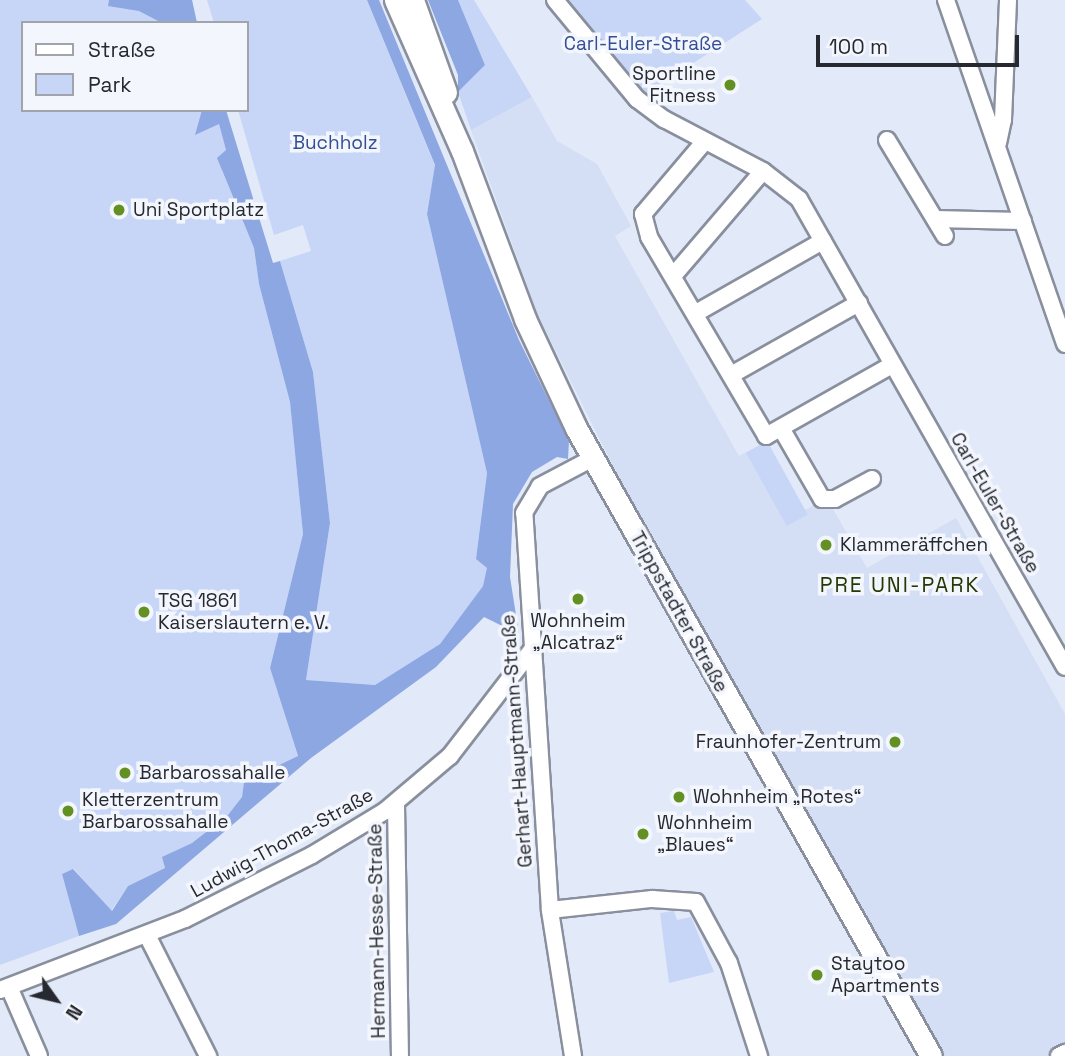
<!DOCTYPE html>
<meta charset="utf-8">
<style>
body{margin:0}
#map{position:relative;width:1065px;height:1056px;overflow:hidden;background:#e2e9f9;font-family:"Space Grotesk",sans-serif}
div>[style]{position:absolute}
.built>*{inset:0;background:#d4def4}
.green>*{inset:0;background:#c7d6f7;transform-origin:0 0}
.forest>*{inset:0;background:#8da7e2}
.roads{filter:drop-shadow(2px 0 #898f9d) drop-shadow(-2px 0 #898f9d) drop-shadow(0 2px #898f9d) drop-shadow(0 -2px #898f9d)}
.street>*{height:16px;margin:-8px;padding:0 8px;transform-origin:8px;border-radius:8px;background:#fff}
.secondary>*{height:21px;margin:-10.5px;padding:0 10.5px;transform-origin:10.5px;border-radius:10.5px;background:#fff}
.dots>*{width:19px;height:19px;translate:-50% -50%;box-sizing:border-box;border:4px solid #f4f6fd;border-radius:50%}
span{translate:-50% -50%;white-space:nowrap;text-align:center;line-height:1.15;-webkit-text-stroke:7px #f4f6fd;paint-order:stroke}
.park-label{font-size:19px;color:#334e95}
.poi-label{font-size:19px;color:#26292f}
.right{translate:-100% -50%;text-align:right}
.left{translate:0 -50%;text-align:left}
.street-label{font-size:19px;color:#26292f}
.neighbourhood-label{font-size:21px;color:#243904;letter-spacing:2px}
.legend{position:absolute;left:21px;top:21px;width:228px;height:91px;box-sizing:border-box;background:#f4f6fd;border:2px solid #a2a4ab;margin:0;padding:9px 12px;list-style:none;font-size:21px;color:#26292f}
.legend li{display:flex;align-items:center;gap:14px;height:35px}
.legend b{width:35px;border:2px solid #a2a4ab}
.north{position:absolute;left:21px;top:965px;width:70px;height:70px;-webkit-text-stroke:5px #f4f6fd;paint-order:stroke;rotate:124deg;font-size:19px;font-weight:700;line-height:28px;text-align:center;color:#26292f}
.north::after{content:'';display:block;margin:auto;width:24px;height:32px;background:#26292f;clip-path:polygon(50% 0,100% 100%,50% 72%,0 100%)}
.scale{position:absolute;left:816px;top:35px;width:203px;height:32px;box-sizing:border-box;border:4px solid #26292f;border-top:0;padding-left:9px;font-size:21px;line-height:24px;white-space:nowrap;color:#26292f;-webkit-text-stroke:5px #f4f6fd;paint-order:stroke}
</style>
<div id="map">
<div class="built">
<i style="clip-path:polygon(532px 97px,557px 141px,597px 164px,631px 226px,615px 236px,739px 456px,762px 444px,801px 512px,822px 501px,830px 504px,867px 568px,956px 518px,1065px 714px,1065px 1056px,917px 1056px,802px 854px,820px 845px,611px 462px,537px 313px,471px 130px)"></i>
</div>
<div class="green">
<i style="clip-path:polygon(0 0,192px 0,197px 23px,23px 23px,23px 110px,226px 110px,219px 124px,226px 150px,222px 171px,254px 248px,259px 284px,290px 402px,303px 534px,270px 668px,298px 757px,244px 782px,242px 797px,228px 815px,192px 843px,163px 857px,165px 868px,128px 886px,111px 911px,74px 869px,62px 874px,79px 936px,0 965px)"></i>
<i style="clip-path:polygon(207px 0,367px 0,435px 166px,427px 214px,487px 473px,476px 559px,488px 568px,483px 586px,440px 644px,375px 685px,306px 680px,330px 523px,313px 372px,280px 261px,311px 251px,303px 225px,274px 235px,238px 110px,247px 110px,247px 23px,214px 23px)"></i>
<i style="clip-path:polygon(458px 0,474px 0,532px 97px,471px 130px,458px 92px,485px 65px)"></i>
<i style="clip-path:polygon(555px 0,745px 0,762px 19px,637px 99px)"></i>
<i style="left:767px;top:441px;width:84px;height:24px;rotate:61deg"></i>
<i style="clip-path:polygon(674px 911px,677px 920px,691px 917px,714px 972px,669px 983px,660px 913px)"></i>
</div>
<div class="forest">
<i style="clip-path:polygon(109px 0,192px 0,197px 23px,162px 23px,139px 11px,108px 6px)"></i>
<i style="clip-path:polygon(367px 0,379px 0,519px 340px,569px 441px,568px 459px,557px 457px,532px 472px,513px 504px,510px 577px,519px 634px,484px 617px,436px 667px,311px 758px,116px 924px,79px 936px,62px 874px,73px 869px,112px 911px,128px 886px,165px 868px,162px 857px,192px 843px,228px 815px,242px 797px,244px 782px,298px 756px,270px 668px,303px 534px,290px 402px,259px 284px,254px 248px,217px 158px,226px 150px,219px 124px,195px 135px,202px 110px,226px 110px,273px 263px,280px 261px,313px 372px,330px 523px,306px 680px,375px 685px,440px 644px,483px 586px,487px 568px,476px 559px,487px 473px,427px 214px,435px 165px)"></i>
<i style="clip-path:polygon(428px 0,458px 0,485px 65px,458px 92px,458px 75px)"></i>
</div>
<div class="roads">
<div class="street">
<i style="left:555px;top:0;width:129px;rotate:50.4deg"></i>
<i style="left:637px;top:99px;width:34px;rotate:37deg"></i>
<i style="left:664px;top:119px;width:112px;rotate:27.7deg"></i>
<i style="left:763px;top:171px;width:46px;rotate:37.9deg"></i>
<i style="left:799px;top:199px;width:538px;rotate:60.39deg"></i>
<i style="left:946px;top:0;width:364px;rotate:70.9deg"></i>
<i style="left:887px;top:140px;width:112px;rotate:58.9deg"></i>
<i style="left:705px;top:141px;width:96px;rotate:130.3deg"></i>
<i style="left:643px;top:214px;width:24px;rotate:75deg"></i>
<i style="left:649px;top:237px;width:231px;rotate:59.5deg"></i>
<i style="left:766px;top:436px;width:145px;rotate:-29.4deg"></i>
<i style="left:998px;top:143px;width:24px;rotate:-78deg"></i>
<i style="left:1003px;top:120px;width:120px;rotate:-87.6deg"></i>
<i style="left:935px;top:219px;width:88px;rotate:1.3deg"></i>
<i style="left:673px;top:276px;width:138px;rotate:-49.4deg"></i>
<i style="left:696px;top:313px;width:146px;rotate:-29.6deg"></i>
<i style="left:731px;top:375px;width:147px;rotate:-29.4deg"></i>
<i style="left:781px;top:428px;width:82px;rotate:60deg"></i>
<i style="left:822px;top:499px;width:13px"></i>
<i style="left:835px;top:499px;width:42px;rotate:-28.4deg"></i>
<i style="left:396px;top:804px;width:252px;rotate:89.1deg"></i>
<i style="left:550px;top:910px;width:103px;rotate:-6.2deg"></i>
<i style="left:652px;top:899px;width:44px;rotate:3.9deg"></i>
<i style="left:696px;top:902px;width:69px;rotate:61.6deg"></i>
<i style="left:729px;top:963px;width:98px;rotate:72.1deg"></i>
<i style="left:147px;top:935px;width:136px;rotate:63.2deg"></i>
<i style="left:9px;top:987px;width:75px;rotate:66.5deg"></i>
<i style="left:0;top:990px;width:198px;rotate:-21deg"></i>
<i style="left:185px;top:919px;width:142px;rotate:-26.7deg"></i>
<i style="left:312px;top:855px;width:85px;rotate:-31.1deg"></i>
<i style="left:385px;top:811px;width:85px;rotate:-40.2deg"></i>
<i style="left:450px;top:756px;width:133px;rotate:-52.4deg"></i>
<i style="left:573px;top:1056px;width:148px;rotate:-99deg"></i>
<i style="left:550px;top:910px;width:398px;rotate:-93.7deg"></i>
<i style="left:524px;top:513px;width:31px;rotate:-59deg"></i>
<i style="left:540px;top:486px;width:60px;rotate:-27.8deg"></i>
<i style="left:1059px;top:1056px;width:7px;rotate:-27deg"></i>
</div>
<div class="secondary">
<i style="left:395px;top:0;width:165px;rotate:66.1deg"></i>
<i style="left:462px;top:151px;width:179px;rotate:69.4deg"></i>
<i style="left:525px;top:319px;width:120px;rotate:64.9deg"></i>
<i style="left:576px;top:428px;width:721px;rotate:60.52deg"></i>
<i style="left:413px;top:0;width:98px;rotate:70.3deg"></i>
</div>
</div>
<div class="dots">
<i style="left:730px;top:85px;background:#629023"></i>
<i style="left:119px;top:210px;background:#629023"></i>
<i style="left:826px;top:545px;background:#629023"></i>
<i style="left:578px;top:599px;background:#629023"></i>
<i style="left:144px;top:612px;background:#629023"></i>
<i style="left:895px;top:742px;background:#629023"></i>
<i style="left:125px;top:773px;background:#629023"></i>
<i style="left:679px;top:797px;background:#629023"></i>
<i style="left:68px;top:811px;background:#629023"></i>
<i style="left:643px;top:834px;background:#629023"></i>
<i style="left:817px;top:975px;background:#629023"></i>
</div>
<div class="park-label">
<span style="left:643px;top:44px">Carl-Euler-Straße</span>
<span style="left:335px;top:143px">Buchholz</span>
</div>
<div class="poi-label">
<span class="right" style="left:716px;top:85px">Sportline<br>Fitness</span>
<span class="left" style="left:133px;top:210px">Uni Sportplatz</span>
<span class="left" style="left:840px;top:545px">Klammeräffchen</span>
<span class="left" style="left:158px;top:612px">TSG 1861<br>Kaiserslautern e. V.</span>
<span style="left:578px;top:632px">Wohnheim<br>„Alcatraz“</span>
<span class="right" style="left:881px;top:742px">Fraunhofer-Zentrum</span>
<span class="left" style="left:139px;top:773px">Barbarossahalle</span>
<span class="left" style="left:693px;top:797px">Wohnheim „Rotes“</span>
<span class="left" style="left:82px;top:811px">Kletterzentrum<br>Barbarossahalle</span>
<span class="left" style="left:657px;top:834px">Wohnheim<br>„Blaues“</span>
<span class="left" style="left:831px;top:975px">Staytoo<br>Apartments</span>
</div>
<div class="street-label">
<span style="left:995px;top:503px;rotate:60deg">Carl-Euler-Straße</span>
<span style="left:679px;top:612px;rotate:61deg">Trippstadter Straße</span>
<span style="left:517px;top:741px;rotate:-94deg">Gerhart-Hauptmann-Straße</span>
<span style="left:282px;top:843px;rotate:-29deg">Ludwig-Thoma-Straße</span>
<span style="left:377px;top:931px;rotate:-91deg">Hermann-Hesse-Straße</span>
</div>
<div class="neighbourhood-label">
<span style="left:900px;top:585px">PRE UNI-PARK</span>
</div>
<ul class="legend">
<li><b style="height:9px;background:#fff"></b>Straße</li>
<li><b style="height:19px;background:#c7d6f7"></b>Park</li>
</ul>
<div class="north">N</div>
<div class="scale">100 m</div>
</div>
